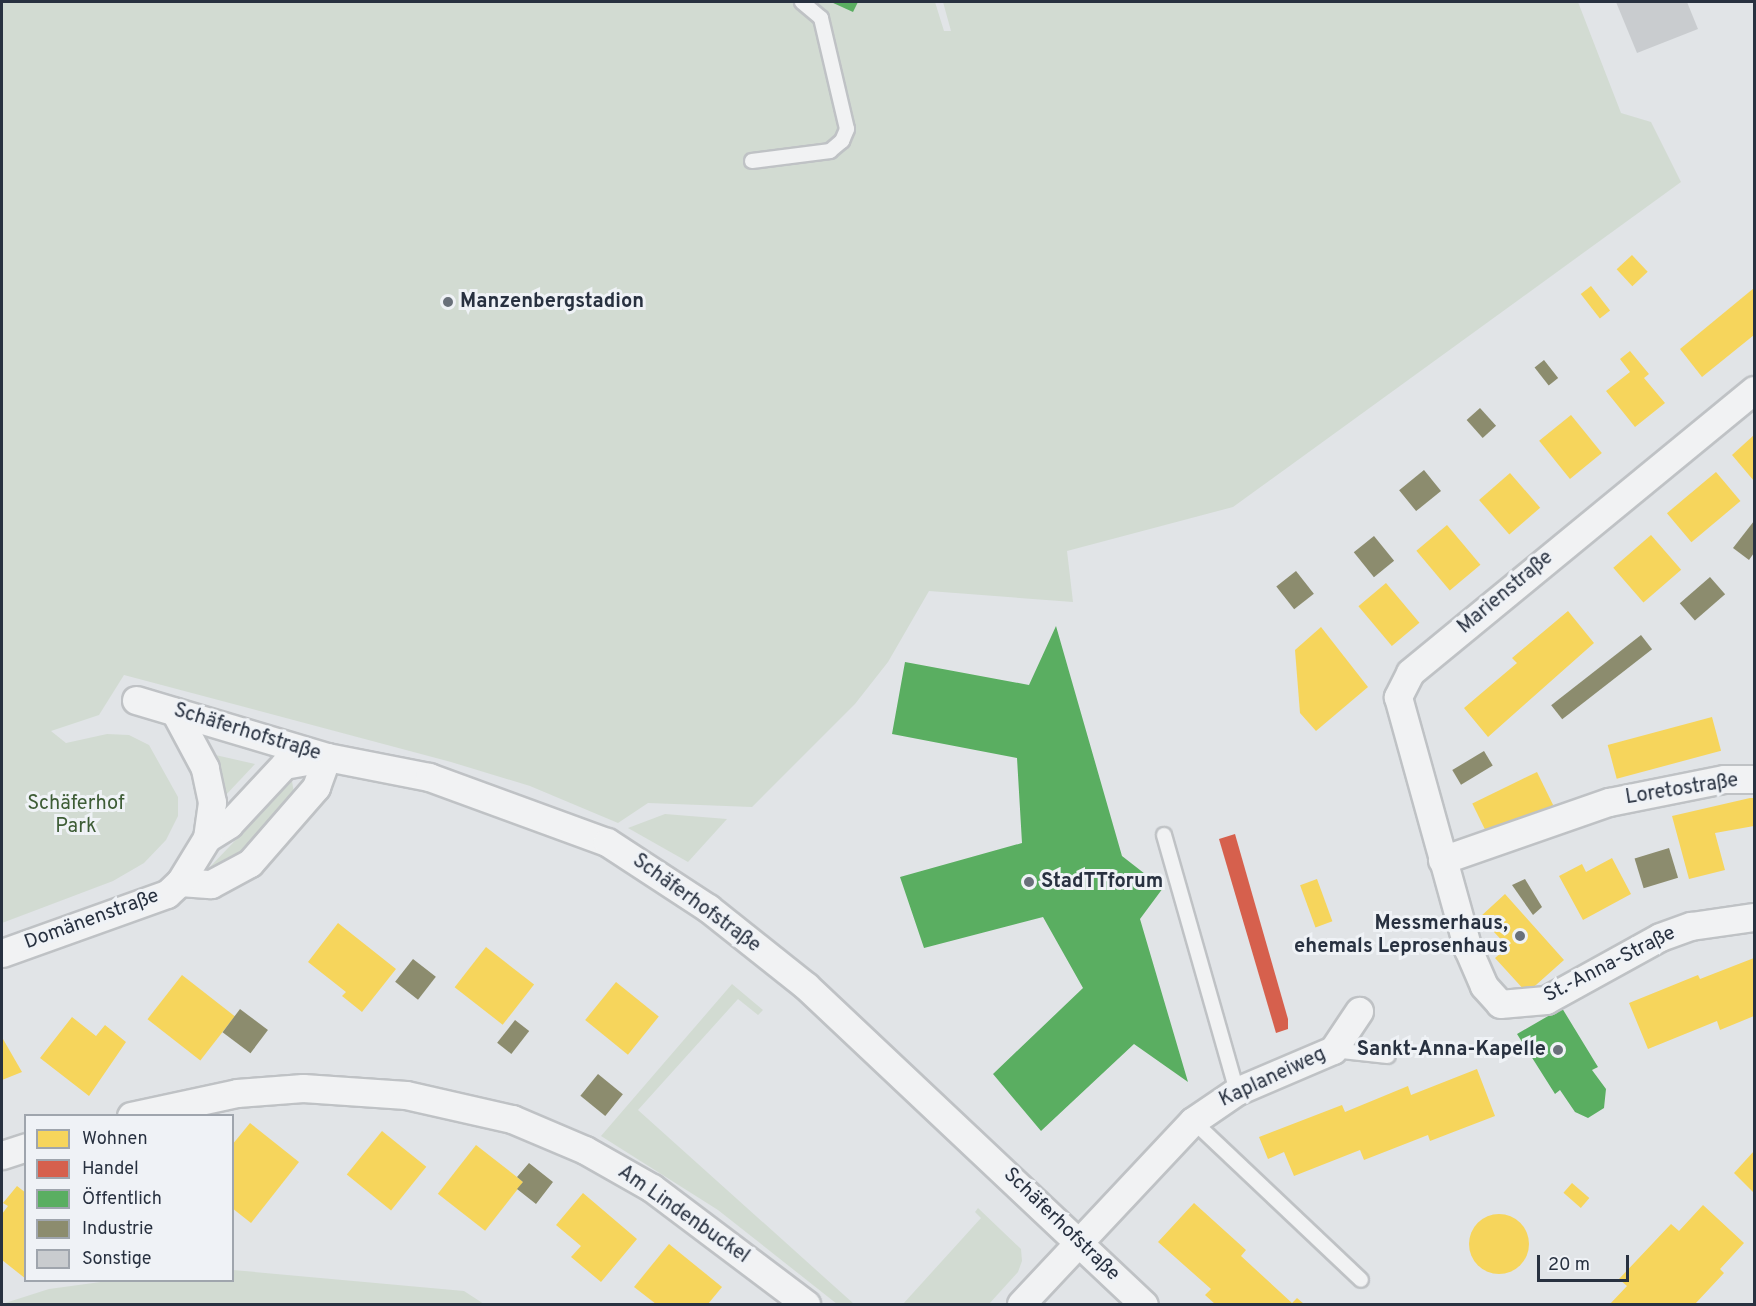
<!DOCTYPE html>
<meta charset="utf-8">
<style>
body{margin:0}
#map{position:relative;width:1756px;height:1306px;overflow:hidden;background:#e1e4e7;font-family:Overpass,sans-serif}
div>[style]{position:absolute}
.green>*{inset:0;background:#d2dbd2}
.homes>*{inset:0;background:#f6d55c;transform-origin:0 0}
.round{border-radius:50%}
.shops>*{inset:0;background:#d6604d}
.public>*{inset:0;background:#5aae61}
.industry>*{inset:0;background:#8c8c6e;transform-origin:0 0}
.building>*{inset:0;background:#c9cccf}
.roads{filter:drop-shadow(2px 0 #bfc2c5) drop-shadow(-2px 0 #bfc2c5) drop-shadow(0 2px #bfc2c5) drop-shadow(0 -2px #bfc2c5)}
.service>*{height:14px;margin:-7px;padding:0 7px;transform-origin:7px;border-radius:7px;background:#f1f2f3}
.minor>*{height:27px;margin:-13.5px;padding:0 13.5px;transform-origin:13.5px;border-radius:13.5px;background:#f1f2f3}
.dots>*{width:16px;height:16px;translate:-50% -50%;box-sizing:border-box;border:3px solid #eff2f6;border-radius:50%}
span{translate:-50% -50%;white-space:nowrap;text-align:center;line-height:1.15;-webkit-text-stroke:6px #eff2f6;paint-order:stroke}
.poi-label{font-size:20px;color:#283140;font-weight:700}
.left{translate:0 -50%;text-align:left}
.right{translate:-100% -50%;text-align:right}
.street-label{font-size:20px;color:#283140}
.park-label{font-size:20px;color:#3d5c35}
.frame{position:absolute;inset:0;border:3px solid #283140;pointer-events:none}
.legend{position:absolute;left:24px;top:1114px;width:210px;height:168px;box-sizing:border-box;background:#eff2f6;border:2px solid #9fa5ad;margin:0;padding:8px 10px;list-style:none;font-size:18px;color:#283140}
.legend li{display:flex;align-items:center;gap:12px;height:30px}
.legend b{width:30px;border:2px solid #9fa5ad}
.scale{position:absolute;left:1537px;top:1255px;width:92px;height:27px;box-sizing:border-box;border:3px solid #283140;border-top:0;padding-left:8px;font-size:18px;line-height:21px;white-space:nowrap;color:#283140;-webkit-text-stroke:4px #eff2f6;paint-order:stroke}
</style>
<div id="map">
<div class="green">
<i style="clip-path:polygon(2px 2px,935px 2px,944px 31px,951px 31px,943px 2px,1578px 2px,1621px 113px,1651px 122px,1681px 182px,1233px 507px,1067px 551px,1073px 602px,929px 591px,888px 662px,855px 704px,752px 807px,648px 803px,618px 823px,530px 786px,451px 762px,124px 675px,99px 715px,51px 731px,66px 743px,107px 734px,129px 735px,149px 745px,178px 797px,178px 816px,166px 840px,144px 863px,113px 881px,2px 923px)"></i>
<i style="clip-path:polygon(211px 754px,255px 764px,224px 797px)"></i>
<i style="clip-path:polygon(292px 781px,294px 793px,241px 852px,212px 872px,207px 870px)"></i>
<i style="clip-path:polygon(665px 814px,727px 819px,688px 862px,628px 828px)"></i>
<i style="clip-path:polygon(732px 984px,763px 1010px,758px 1015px,738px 999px,638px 1110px,854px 1304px,837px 1304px,718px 1210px,601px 1136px)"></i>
<i style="clip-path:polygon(978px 1208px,1021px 1249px,1022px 1261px,1018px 1272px,989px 1304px,903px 1304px,981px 1218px,975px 1212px)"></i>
<i style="clip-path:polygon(233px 1270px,464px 1291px,484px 1304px,2px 1304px,49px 1289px,108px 1281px,232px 1280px)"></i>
</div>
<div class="homes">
<i style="left:1632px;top:255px;width:23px;height:21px;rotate:47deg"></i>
<i style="left:1591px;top:286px;width:31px;height:13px;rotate:52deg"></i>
<i style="clip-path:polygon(1754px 288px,1754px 335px,1702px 377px,1680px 349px)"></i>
<i style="clip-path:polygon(1630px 351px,1649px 374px,1644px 378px,1665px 403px,1635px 427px,1606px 391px,1630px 372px,1620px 359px)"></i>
<i style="left:1571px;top:415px;width:49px;height:41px;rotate:51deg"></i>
<i style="clip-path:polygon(1754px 435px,1754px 481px,1732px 455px)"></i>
<i style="left:1716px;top:472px;width:38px;height:64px;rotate:50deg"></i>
<i style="left:1510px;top:473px;width:46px;height:41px;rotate:49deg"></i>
<i style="left:1447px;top:525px;width:52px;height:40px;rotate:50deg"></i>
<i style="left:1651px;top:535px;width:46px;height:50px;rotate:49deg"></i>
<i style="left:1386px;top:583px;width:52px;height:36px;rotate:50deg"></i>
<i style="clip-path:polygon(1568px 611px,1594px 643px,1488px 737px,1464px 708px,1517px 663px,1512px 658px)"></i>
<i style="clip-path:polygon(1321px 627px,1368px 687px,1316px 731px,1300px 713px,1295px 650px)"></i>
<i style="left:1712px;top:717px;width:35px;height:108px;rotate:75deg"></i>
<i style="left:1537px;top:772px;width:37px;height:72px;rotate:64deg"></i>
<i style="clip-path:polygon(1750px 798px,1754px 798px,1754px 826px,1715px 833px,1725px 870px,1689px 879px,1672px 816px)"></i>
<i style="clip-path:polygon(1612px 858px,1631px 894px,1583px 920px,1559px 876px,1582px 864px,1586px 872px)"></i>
<i style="left:1317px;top:879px;width:45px;height:18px;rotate:70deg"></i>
<i style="clip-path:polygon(1505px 894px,1564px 960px,1527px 993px,1495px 958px,1508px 947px,1480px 917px)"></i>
<i style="clip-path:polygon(338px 923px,396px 969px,362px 1012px,342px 996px,346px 992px,308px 962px)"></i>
<i style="left:486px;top:947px;width:61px;height:51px;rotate:38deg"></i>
<i style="clip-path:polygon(1754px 958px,1754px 1016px,1720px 1030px,1717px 1021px,1648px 1049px,1629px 1003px,1698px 975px,1700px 979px)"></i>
<i style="left:182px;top:975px;width:67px;height:56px;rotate:38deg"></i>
<i style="left:616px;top:982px;width:55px;height:49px;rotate:39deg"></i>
<i style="clip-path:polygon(72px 1017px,96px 1036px,105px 1025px,126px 1042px,89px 1096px,40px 1058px)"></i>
<i style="clip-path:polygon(3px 1039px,22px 1072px,2px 1080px,2px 1041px)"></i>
<i style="clip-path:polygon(1477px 1069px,1495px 1116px,1430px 1141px,1428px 1135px,1364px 1160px,1360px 1150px,1294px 1176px,1284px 1152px,1268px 1159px,1259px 1137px,1342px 1105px,1345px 1112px,1408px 1086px,1411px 1095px)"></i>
<i style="clip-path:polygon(250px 1123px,299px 1162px,251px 1223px,232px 1208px,232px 1145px)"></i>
<i style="left:382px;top:1131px;width:57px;height:56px;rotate:39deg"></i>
<i style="left:476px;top:1145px;width:60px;height:62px;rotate:38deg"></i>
<i style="clip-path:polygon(1754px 1151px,1754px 1193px,1734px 1173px)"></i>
<i style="left:1572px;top:1183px;width:23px;height:13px;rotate:41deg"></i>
<i style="clip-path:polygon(17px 1186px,26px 1193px,26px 1279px,2px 1260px,2px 1214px,8px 1206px,3px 1203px)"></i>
<i style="clip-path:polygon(583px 1193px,637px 1239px,601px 1282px,571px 1257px,581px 1246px,556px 1225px)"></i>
<i style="clip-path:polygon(1194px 1203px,1246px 1250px,1241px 1256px,1292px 1303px,1297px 1298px,1304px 1304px,1215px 1304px,1205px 1295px,1211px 1289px,1158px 1242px)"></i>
<i style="clip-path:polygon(1703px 1205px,1744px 1243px,1720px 1269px,1724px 1273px,1695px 1304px,1610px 1304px,1627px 1286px,1619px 1279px,1671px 1224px,1679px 1231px)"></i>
<i class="round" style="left:1469px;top:1214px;width:60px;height:60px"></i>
<i style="clip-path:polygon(669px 1244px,722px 1287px,708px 1304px,656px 1304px,634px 1287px)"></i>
</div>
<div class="shops">
<i style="clip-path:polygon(1235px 834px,1288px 1019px,1288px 1029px,1276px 1033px,1219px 839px)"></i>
</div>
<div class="public">
<i style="clip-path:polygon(831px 2px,858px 2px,853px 12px)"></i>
<i style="clip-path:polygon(1056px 626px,1122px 856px,1163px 888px,1140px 919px,1188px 1082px,1134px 1044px,1041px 1131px,993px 1074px,1083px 988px,1043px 917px,924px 948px,900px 877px,1022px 843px,1017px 758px,892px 734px,905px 662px,1029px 685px)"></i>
<i style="clip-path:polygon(1562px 1008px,1598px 1067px,1592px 1070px,1606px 1089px,1604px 1108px,1588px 1118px,1575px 1112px,1560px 1090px,1555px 1094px,1517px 1034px)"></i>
</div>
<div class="industry">
<i style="left:1544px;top:360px;width:23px;height:12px;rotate:52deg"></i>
<i style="left:1480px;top:408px;width:24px;height:18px;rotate:48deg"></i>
<i style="left:1424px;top:470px;width:27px;height:32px;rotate:51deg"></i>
<i style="clip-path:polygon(1754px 521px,1754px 553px,1749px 560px,1733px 548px)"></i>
<i style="left:1374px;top:536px;width:32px;height:26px;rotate:51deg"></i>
<i style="left:1296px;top:571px;width:29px;height:25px;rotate:52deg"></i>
<i style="left:1710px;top:577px;width:23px;height:40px;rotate:49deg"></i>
<i style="left:1641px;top:635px;width:18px;height:114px;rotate:52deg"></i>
<i style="left:1484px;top:751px;width:17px;height:37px;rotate:59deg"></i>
<i style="left:1669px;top:848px;width:31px;height:36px;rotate:73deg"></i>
<i style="clip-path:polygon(1525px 879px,1542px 907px,1533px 915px,1512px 885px)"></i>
<i style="left:413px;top:959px;width:29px;height:29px;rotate:38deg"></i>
<i style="left:240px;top:1009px;width:35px;height:29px;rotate:37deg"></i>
<i style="left:515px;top:1020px;width:18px;height:29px;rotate:38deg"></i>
<i style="left:598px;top:1074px;width:32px;height:28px;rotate:39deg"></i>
<i style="clip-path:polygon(529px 1163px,553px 1182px,536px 1204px,517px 1189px,523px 1182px,517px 1177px)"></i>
</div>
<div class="building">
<i style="clip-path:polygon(1616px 2px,1687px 2px,1698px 29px,1637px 53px)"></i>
</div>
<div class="roads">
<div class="service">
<i style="left:752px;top:161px;width:79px;rotate:-7.3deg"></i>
<i style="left:830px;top:151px;width:16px;rotate:-40deg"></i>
<i style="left:842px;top:141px;width:13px;rotate:-67deg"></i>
<i style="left:847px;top:129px;width:114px;rotate:-103.2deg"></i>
<i style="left:821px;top:18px;width:25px;rotate:-140deg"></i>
<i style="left:1164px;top:835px;width:266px;rotate:74.1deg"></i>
<i style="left:1333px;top:1050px;width:55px;rotate:6.2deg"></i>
<i style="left:1193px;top:1121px;width:231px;rotate:43.4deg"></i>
</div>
<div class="minor">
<i style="left:1754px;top:390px;width:445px;rotate:140.6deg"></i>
<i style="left:1410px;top:673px;width:27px;rotate:117deg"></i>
<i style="left:1398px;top:697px;width:262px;rotate:74.5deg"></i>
<i style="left:1468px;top:949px;width:40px;rotate:66.6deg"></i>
<i style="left:1484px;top:986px;width:24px;rotate:48deg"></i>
<i style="left:1500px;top:1004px;width:46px;rotate:-5deg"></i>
<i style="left:1546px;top:1000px;width:130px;rotate:-28.9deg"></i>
<i style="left:1660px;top:937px;width:33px;rotate:-20deg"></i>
<i style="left:1691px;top:926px;width:64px;rotate:-8.1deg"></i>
<i style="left:136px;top:700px;width:199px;rotate:16.6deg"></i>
<i style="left:327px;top:757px;width:104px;rotate:11.1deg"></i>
<i style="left:429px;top:777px;width:189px;rotate:20.1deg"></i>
<i style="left:607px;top:842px;width:121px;rotate:33.2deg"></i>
<i style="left:708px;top:908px;width:125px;rotate:38.5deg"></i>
<i style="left:806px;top:986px;width:464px;rotate:43.3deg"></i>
<i style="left:207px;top:838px;width:26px;rotate:-32deg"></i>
<i style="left:229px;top:824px;width:81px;rotate:-47deg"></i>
<i style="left:284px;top:765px;width:39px;rotate:-10deg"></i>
<i style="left:1442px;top:860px;width:177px;rotate:-19.2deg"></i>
<i style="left:1609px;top:802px;width:117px;rotate:-11.3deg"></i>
<i style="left:1724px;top:779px;width:30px"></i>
<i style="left:180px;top:882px;width:31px;rotate:4deg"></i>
<i style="left:211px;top:884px;width:44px;rotate:-28.3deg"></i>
<i style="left:250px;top:863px;width:101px;rotate:-49deg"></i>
<i style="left:316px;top:787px;width:32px;rotate:-70deg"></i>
<i style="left:2px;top:953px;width:175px;rotate:-19.7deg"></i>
<i style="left:167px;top:894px;width:18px;rotate:-43deg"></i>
<i style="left:180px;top:882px;width:52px;rotate:-58.5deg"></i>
<i style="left:207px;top:838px;width:36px;rotate:-82deg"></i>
<i style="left:212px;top:802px;width:35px;rotate:-102deg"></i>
<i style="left:205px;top:768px;width:64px;rotate:-118.2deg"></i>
<i style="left:131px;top:1116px;width:108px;rotate:-12.2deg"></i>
<i style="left:237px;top:1093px;width:66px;rotate:-4.3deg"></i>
<i style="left:303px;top:1088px;width:103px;rotate:3.9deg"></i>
<i style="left:406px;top:1095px;width:109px;rotate:12.8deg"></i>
<i style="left:512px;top:1119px;width:79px;rotate:23deg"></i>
<i style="left:585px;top:1150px;width:77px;rotate:29.6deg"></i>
<i style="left:652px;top:1188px;width:193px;rotate:37deg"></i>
<i style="left:2px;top:1155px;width:25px;rotate:-18deg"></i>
<i style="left:1021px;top:1304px;width:251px;rotate:-46.8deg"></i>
<i style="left:1193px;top:1121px;width:53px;rotate:-34.3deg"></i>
<i style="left:1237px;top:1091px;width:104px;rotate:-23.1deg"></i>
<i style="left:1333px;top:1050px;width:47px;rotate:-56.3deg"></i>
</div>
</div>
<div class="dots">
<i style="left:448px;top:302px;background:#69707a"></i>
<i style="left:1029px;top:882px;background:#69707a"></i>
<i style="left:1520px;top:936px;background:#69707a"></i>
<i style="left:1558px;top:1050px;background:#69707a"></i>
</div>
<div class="poi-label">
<span class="left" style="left:460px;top:302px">Manzenbergstadion</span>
<span class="left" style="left:1041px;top:882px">StadTTforum</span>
<span class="right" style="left:1508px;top:936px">Messmerhaus,<br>ehemals Leprosenhaus</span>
<span class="right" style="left:1546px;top:1050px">Sankt-Anna-Kapelle</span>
</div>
<div class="street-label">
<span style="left:1506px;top:593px;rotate:-40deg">Marienstraße</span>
<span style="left:247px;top:733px;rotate:17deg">Schäferhofstraße</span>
<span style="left:1682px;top:790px;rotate:-9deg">Loretostraße</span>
<span style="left:696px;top:904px;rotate:36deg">Schäferhofstraße</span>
<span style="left:92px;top:920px;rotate:-20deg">Domänenstraße</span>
<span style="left:1610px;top:965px;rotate:-27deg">St.-Anna-Straße</span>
<span style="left:1273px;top:1078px;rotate:-25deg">Kaplaneiweg</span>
<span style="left:683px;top:1215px;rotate:35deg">Am Lindenbuckel</span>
<span style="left:1061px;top:1225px;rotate:44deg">Schäferhofstraße</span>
</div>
<div class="park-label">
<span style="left:76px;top:816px">Schäferhof<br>Park</span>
</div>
<div class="frame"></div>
<ul class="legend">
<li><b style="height:16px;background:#f6d55c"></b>Wohnen</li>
<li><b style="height:16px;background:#d6604d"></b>Handel</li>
<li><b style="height:16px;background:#5aae61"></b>Öffentlich</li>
<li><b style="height:16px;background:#8c8c6e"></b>Industrie</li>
<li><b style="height:16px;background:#c9cccf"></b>Sonstige</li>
</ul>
<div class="scale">20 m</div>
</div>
